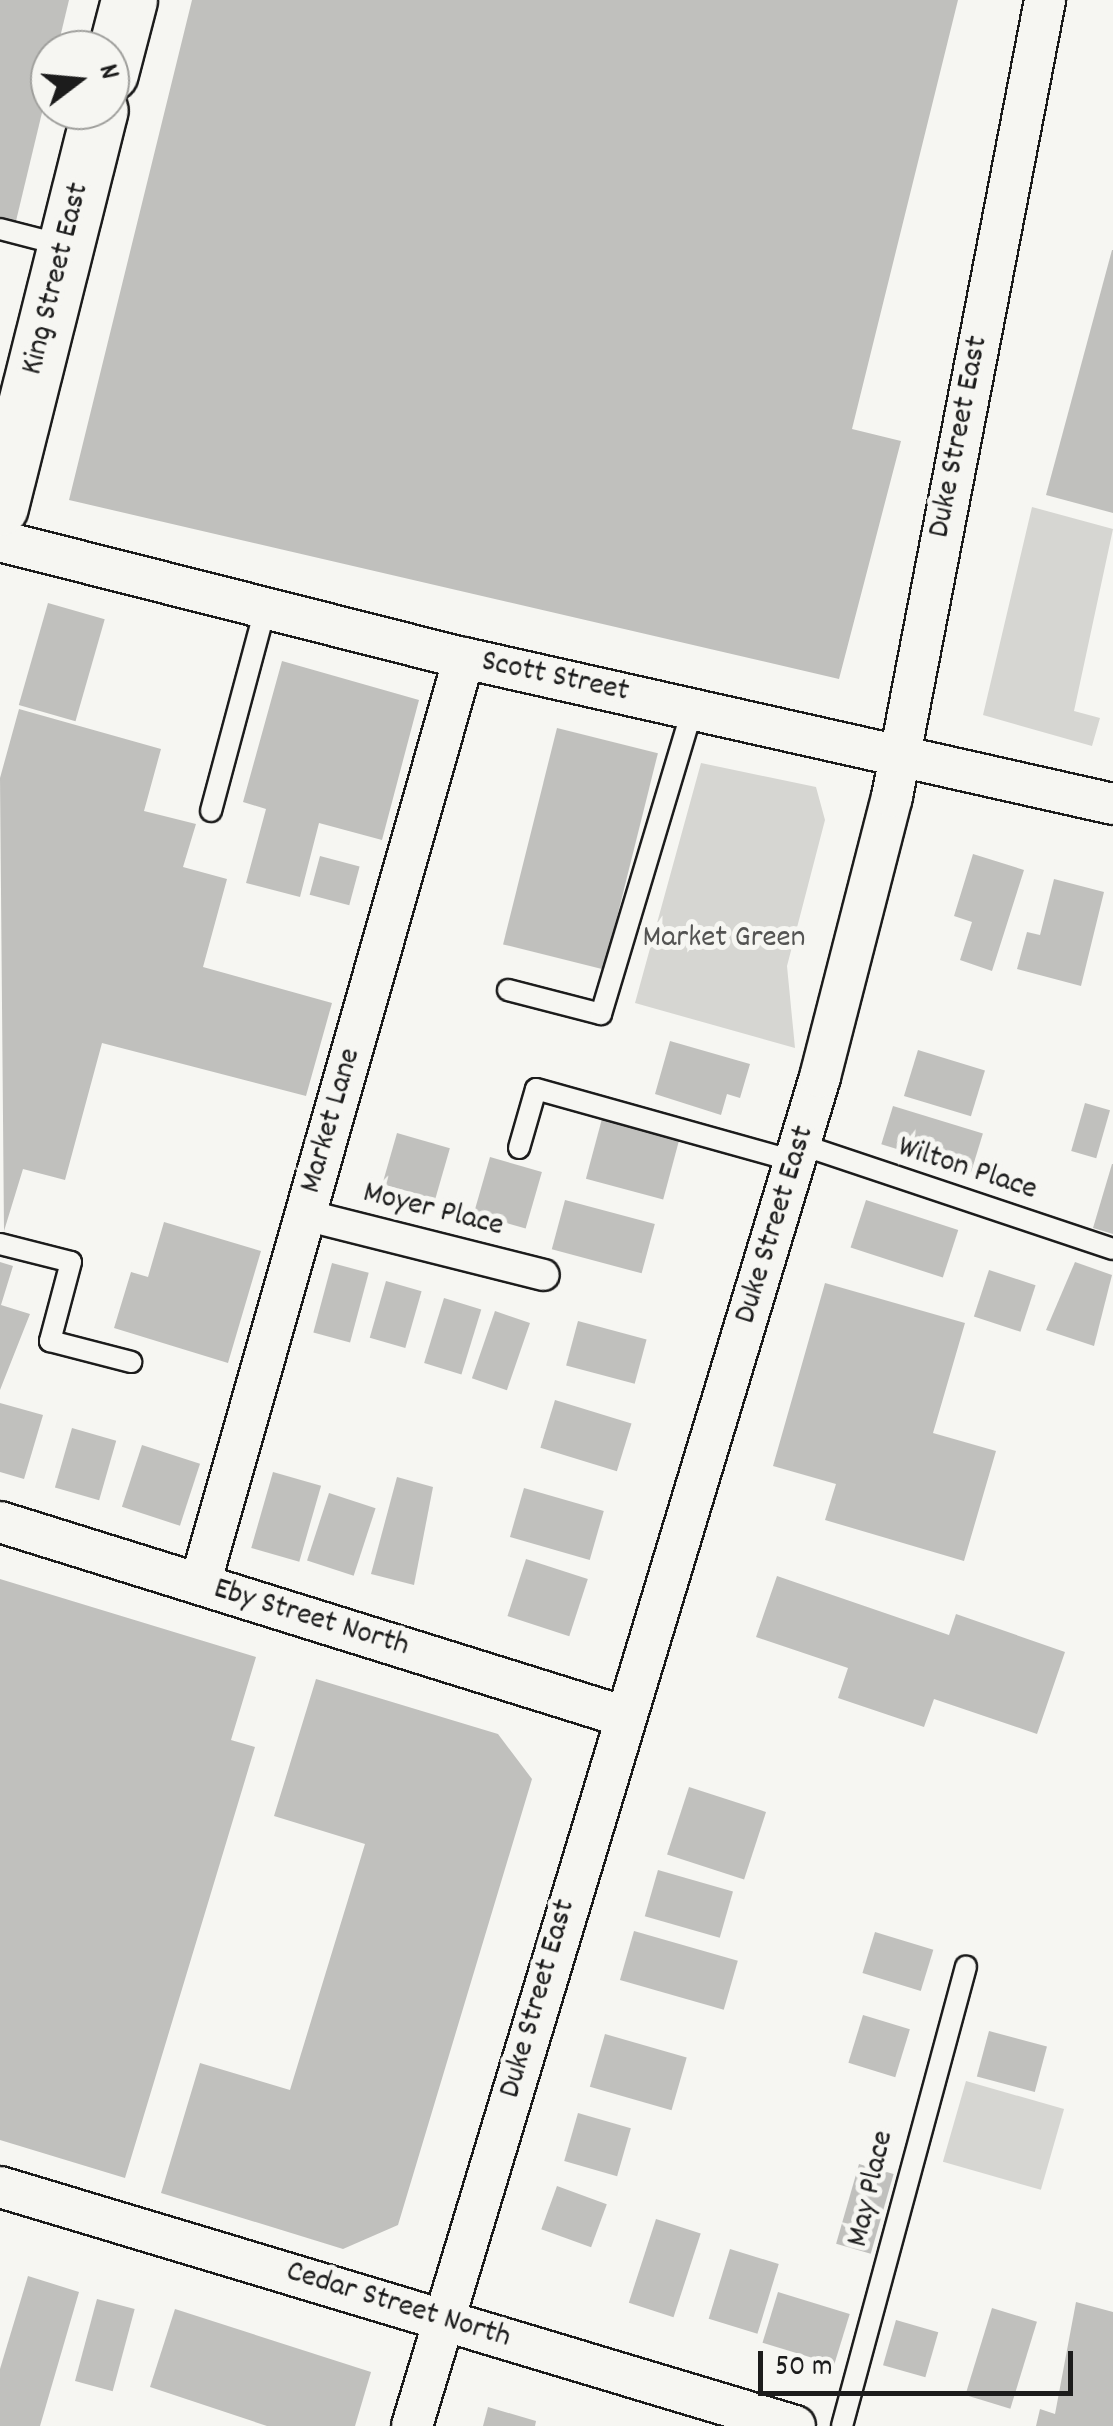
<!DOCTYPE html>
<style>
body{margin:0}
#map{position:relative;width:1113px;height:2426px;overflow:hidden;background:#f6f6f2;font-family:Dekko,sans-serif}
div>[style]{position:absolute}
.green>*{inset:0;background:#d6d6d2;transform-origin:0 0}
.building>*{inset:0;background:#c0c0bd;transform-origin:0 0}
.roads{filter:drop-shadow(2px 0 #1c1c1c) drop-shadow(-2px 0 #1c1c1c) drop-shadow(0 2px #1c1c1c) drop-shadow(0 -2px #1c1c1c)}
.service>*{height:20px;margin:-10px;padding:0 10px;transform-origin:10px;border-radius:10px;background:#f6f6f2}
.pedestrian>*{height:30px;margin:-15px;padding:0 15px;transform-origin:15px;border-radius:15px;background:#f6f6f2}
.minor>*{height:40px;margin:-20px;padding:0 20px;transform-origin:20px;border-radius:20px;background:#f6f6f2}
.secondary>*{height:55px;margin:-27.5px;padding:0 27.5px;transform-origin:27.5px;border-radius:27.5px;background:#f6f6f2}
span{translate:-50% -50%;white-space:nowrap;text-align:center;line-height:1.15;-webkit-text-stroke:10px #f6f6f2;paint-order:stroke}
.street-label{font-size:32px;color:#1c1c1c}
.park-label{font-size:32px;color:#545453}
.north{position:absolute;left:30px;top:30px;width:100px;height:100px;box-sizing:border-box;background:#f6f6f2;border:2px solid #9f9f9c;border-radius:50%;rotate:74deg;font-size:28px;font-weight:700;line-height:40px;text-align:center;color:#1c1c1c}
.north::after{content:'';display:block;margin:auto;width:35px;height:45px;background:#1c1c1c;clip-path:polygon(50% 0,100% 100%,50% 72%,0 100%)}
.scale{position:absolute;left:758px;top:2351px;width:315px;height:45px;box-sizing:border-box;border:5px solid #1c1c1c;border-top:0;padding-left:12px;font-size:30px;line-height:35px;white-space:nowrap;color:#1c1c1c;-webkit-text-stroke:8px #f6f6f2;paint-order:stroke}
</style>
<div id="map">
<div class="green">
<i style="clip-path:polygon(1032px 507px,1113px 529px,1074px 711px,1100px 718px,1092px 746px,983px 715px)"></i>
<i style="clip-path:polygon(701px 763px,816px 787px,825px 820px,787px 966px,795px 1048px,635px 1003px)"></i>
<i style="left:966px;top:2081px;width:102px;height:84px;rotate:16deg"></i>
</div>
<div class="building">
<i style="clip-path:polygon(0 0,69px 0,16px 221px,0 217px)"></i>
<i style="clip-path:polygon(192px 0,958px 0,852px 429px,901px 441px,839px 679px,69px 500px)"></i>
<i style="clip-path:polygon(1112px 250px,1113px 250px,1113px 513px,1046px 495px)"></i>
<i style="left:48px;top:603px;width:59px;height:106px;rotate:16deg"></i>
<i style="clip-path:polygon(282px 661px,419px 700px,382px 840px,319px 823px,300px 897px,246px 883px,266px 809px,243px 802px)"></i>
<i style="clip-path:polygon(19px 709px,161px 749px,144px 811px,196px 824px,183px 867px,227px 879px,203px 967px,332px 1003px,306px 1096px,102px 1043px,65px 1180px,23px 1169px,4px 1231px,0 778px)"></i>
<i style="left:557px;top:728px;width:104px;height:223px;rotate:14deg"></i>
<i style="clip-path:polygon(973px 854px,1024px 870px,992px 971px,960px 960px,972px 922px,954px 916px)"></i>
<i style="left:320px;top:856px;width:41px;height:40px;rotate:15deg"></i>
<i style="clip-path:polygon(1054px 879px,1104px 892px,1081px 986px,1017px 969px,1027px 932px,1040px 935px)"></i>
<i style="clip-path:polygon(670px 1041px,750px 1064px,740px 1098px,727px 1094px,721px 1115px,655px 1094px)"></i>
<i style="left:918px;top:1050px;width:70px;height:48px;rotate:17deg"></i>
<i style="left:1085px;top:1103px;width:26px;height:50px;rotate:16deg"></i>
<i style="left:893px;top:1106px;width:94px;height:40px;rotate:17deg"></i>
<i style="left:603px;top:1115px;width:80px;height:66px;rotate:15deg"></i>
<i style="left:397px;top:1133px;width:55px;height:53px;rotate:16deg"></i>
<i style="left:490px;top:1157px;width:54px;height:59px;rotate:16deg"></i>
<i style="clip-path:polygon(1112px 1164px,1113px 1164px,1113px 1234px,1093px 1228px)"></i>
<i style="left:565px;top:1200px;width:93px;height:51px;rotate:15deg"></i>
<i style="left:866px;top:1200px;width:97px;height:50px;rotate:18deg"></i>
<i style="clip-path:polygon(164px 1222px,261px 1251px,228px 1363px,114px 1328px,131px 1272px,148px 1277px)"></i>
<i style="clip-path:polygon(0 1262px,13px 1266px,1px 1305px,30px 1314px,0 1390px)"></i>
<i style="clip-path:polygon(1075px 1262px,1112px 1275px,1094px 1346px,1046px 1330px)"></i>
<i style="left:332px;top:1263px;width:38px;height:72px;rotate:15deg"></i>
<i style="left:989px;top:1270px;width:49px;height:49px;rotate:18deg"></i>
<i style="left:386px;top:1281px;width:37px;height:59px;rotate:16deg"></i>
<i style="clip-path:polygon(825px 1283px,965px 1323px,933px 1433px,996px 1451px,964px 1561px,825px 1520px,836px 1484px,773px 1466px)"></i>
<i style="left:444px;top:1298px;width:39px;height:68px;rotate:17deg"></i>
<i style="left:495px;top:1311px;width:37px;height:71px;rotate:19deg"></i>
<i style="left:578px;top:1321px;width:71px;height:46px;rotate:15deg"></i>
<i style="left:555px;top:1400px;width:80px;height:50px;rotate:17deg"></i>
<i style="clip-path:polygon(0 1403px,43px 1415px,24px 1479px,0 1472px)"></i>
<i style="left:72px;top:1428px;width:46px;height:62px;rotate:16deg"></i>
<i style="left:142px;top:1445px;width:61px;height:65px;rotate:18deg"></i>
<i style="left:273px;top:1472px;width:50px;height:79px;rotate:16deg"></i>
<i style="clip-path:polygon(397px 1477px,433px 1487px,414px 1585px,371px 1574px)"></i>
<i style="left:524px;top:1488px;width:83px;height:51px;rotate:16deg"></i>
<i style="left:329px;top:1493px;width:49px;height:71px;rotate:18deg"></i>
<i style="left:526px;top:1559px;width:65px;height:60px;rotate:18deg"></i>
<i style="clip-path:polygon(777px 1576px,949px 1635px,956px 1614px,1065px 1652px,1037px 1734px,934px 1699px,924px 1727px,838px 1698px,848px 1668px,756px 1637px)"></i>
<i style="clip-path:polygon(0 1579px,256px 1657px,231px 1740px,255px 1747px,125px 2178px,0 2140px)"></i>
<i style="clip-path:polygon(316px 1679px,498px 1734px,532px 1779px,398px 2225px,343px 2249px,161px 2193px,200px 2063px,290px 2090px,365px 1844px,274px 1816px)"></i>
<i style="left:689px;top:1787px;width:81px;height:71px;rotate:18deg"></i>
<i style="left:658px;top:1870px;width:78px;height:48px;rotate:16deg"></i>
<i style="left:634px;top:1931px;width:108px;height:51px;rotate:16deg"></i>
<i style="left:875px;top:1932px;width:61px;height:43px;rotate:17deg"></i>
<i style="left:863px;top:2015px;width:49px;height:50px;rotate:17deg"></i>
<i style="left:989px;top:2031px;width:60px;height:47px;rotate:15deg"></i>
<i style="left:605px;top:2034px;width:85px;height:55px;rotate:16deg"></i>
<i style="left:578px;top:2113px;width:55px;height:50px;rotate:16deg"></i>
<i style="left:859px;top:2164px;width:36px;height:83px;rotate:16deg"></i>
<i style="left:557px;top:2186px;width:53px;height:46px;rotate:20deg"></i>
<i style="left:656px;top:2219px;width:47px;height:88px;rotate:18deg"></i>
<i style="left:730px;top:2249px;width:51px;height:73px;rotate:17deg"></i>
<i style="clip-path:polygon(28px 2276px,79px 2292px,40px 2426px,0 2426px,0 2369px)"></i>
<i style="left:778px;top:2292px;width:75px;height:53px;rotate:17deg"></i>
<i style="left:97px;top:2299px;width:39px;height:85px;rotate:15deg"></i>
<i style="clip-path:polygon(1076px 2302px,1113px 2312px,1113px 2426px,1036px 2426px,1040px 2409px,1055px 2414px)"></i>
<i style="left:992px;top:2308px;width:47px;height:91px;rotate:17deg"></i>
<i style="clip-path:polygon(175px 2309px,371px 2372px,355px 2426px,267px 2426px,150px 2387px)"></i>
<i style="left:896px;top:2320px;width:44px;height:47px;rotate:16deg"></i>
<i style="clip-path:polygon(488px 2407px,536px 2421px,535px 2426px,483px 2426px)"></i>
</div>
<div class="roads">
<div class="service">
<i style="left:0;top:229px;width:64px;rotate:14.5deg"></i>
<i style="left:211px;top:811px;width:208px;rotate:-75deg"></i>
<i style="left:508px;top:990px;width:96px;rotate:14.5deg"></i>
<i style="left:601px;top:1014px;width:320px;rotate:-73.3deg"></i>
<i style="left:802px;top:1145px;width:328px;rotate:18.5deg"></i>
<i style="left:519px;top:1148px;width:61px;rotate:-73.9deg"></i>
<i style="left:536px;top:1089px;width:272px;rotate:15.6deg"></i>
<i style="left:0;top:1244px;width:73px;rotate:14.2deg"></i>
<i style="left:71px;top:1262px;width:82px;rotate:104.9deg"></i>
<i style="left:50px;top:1341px;width:84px;rotate:14.5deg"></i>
<i style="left:842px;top:2426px;width:476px;rotate:-74.9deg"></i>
</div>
<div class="pedestrian">
<i style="left:305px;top:1215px;width:246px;rotate:14.1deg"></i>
</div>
<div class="minor">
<i style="left:0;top:541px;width:479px;rotate:14.2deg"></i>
<i style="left:464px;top:658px;width:665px;rotate:12.68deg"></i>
<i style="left:0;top:1522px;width:652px;rotate:17.32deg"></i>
<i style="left:200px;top:1584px;width:963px;rotate:-74.09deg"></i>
<i style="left:0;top:2187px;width:830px;rotate:16.73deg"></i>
<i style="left:412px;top:2426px;width:1409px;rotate:-73.17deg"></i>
<i style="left:820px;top:1077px;width:289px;rotate:-75.6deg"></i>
<i style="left:892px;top:797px;width:812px;rotate:-79.13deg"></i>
</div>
<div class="secondary">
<i style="left:110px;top:73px;width:75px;rotate:-75.4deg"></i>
<i style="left:0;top:507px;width:409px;rotate:-75.9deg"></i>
</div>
</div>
<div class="street-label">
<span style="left:57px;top:279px;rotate:-76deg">King Street East</span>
<span style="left:960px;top:437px;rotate:-79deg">Duke Street East</span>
<span style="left:555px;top:678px;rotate:12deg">Scott Street</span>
<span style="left:332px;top:1121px;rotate:-74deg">Market Lane</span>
<span style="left:967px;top:1170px;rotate:18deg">Wilton Place</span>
<span style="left:433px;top:1211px;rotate:14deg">Moyer Place</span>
<span style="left:776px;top:1225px;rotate:-73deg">Duke Street East</span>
<span style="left:311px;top:1619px;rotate:17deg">Eby Street North</span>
<span style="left:539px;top:1999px;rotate:-74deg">Duke Street East</span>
<span style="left:872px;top:2189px;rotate:-77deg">May Place</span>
<span style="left:398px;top:2306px;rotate:17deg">Cedar Street North</span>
</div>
<div class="park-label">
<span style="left:724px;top:939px">Market Green</span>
</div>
<div class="north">N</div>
<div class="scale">50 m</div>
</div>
